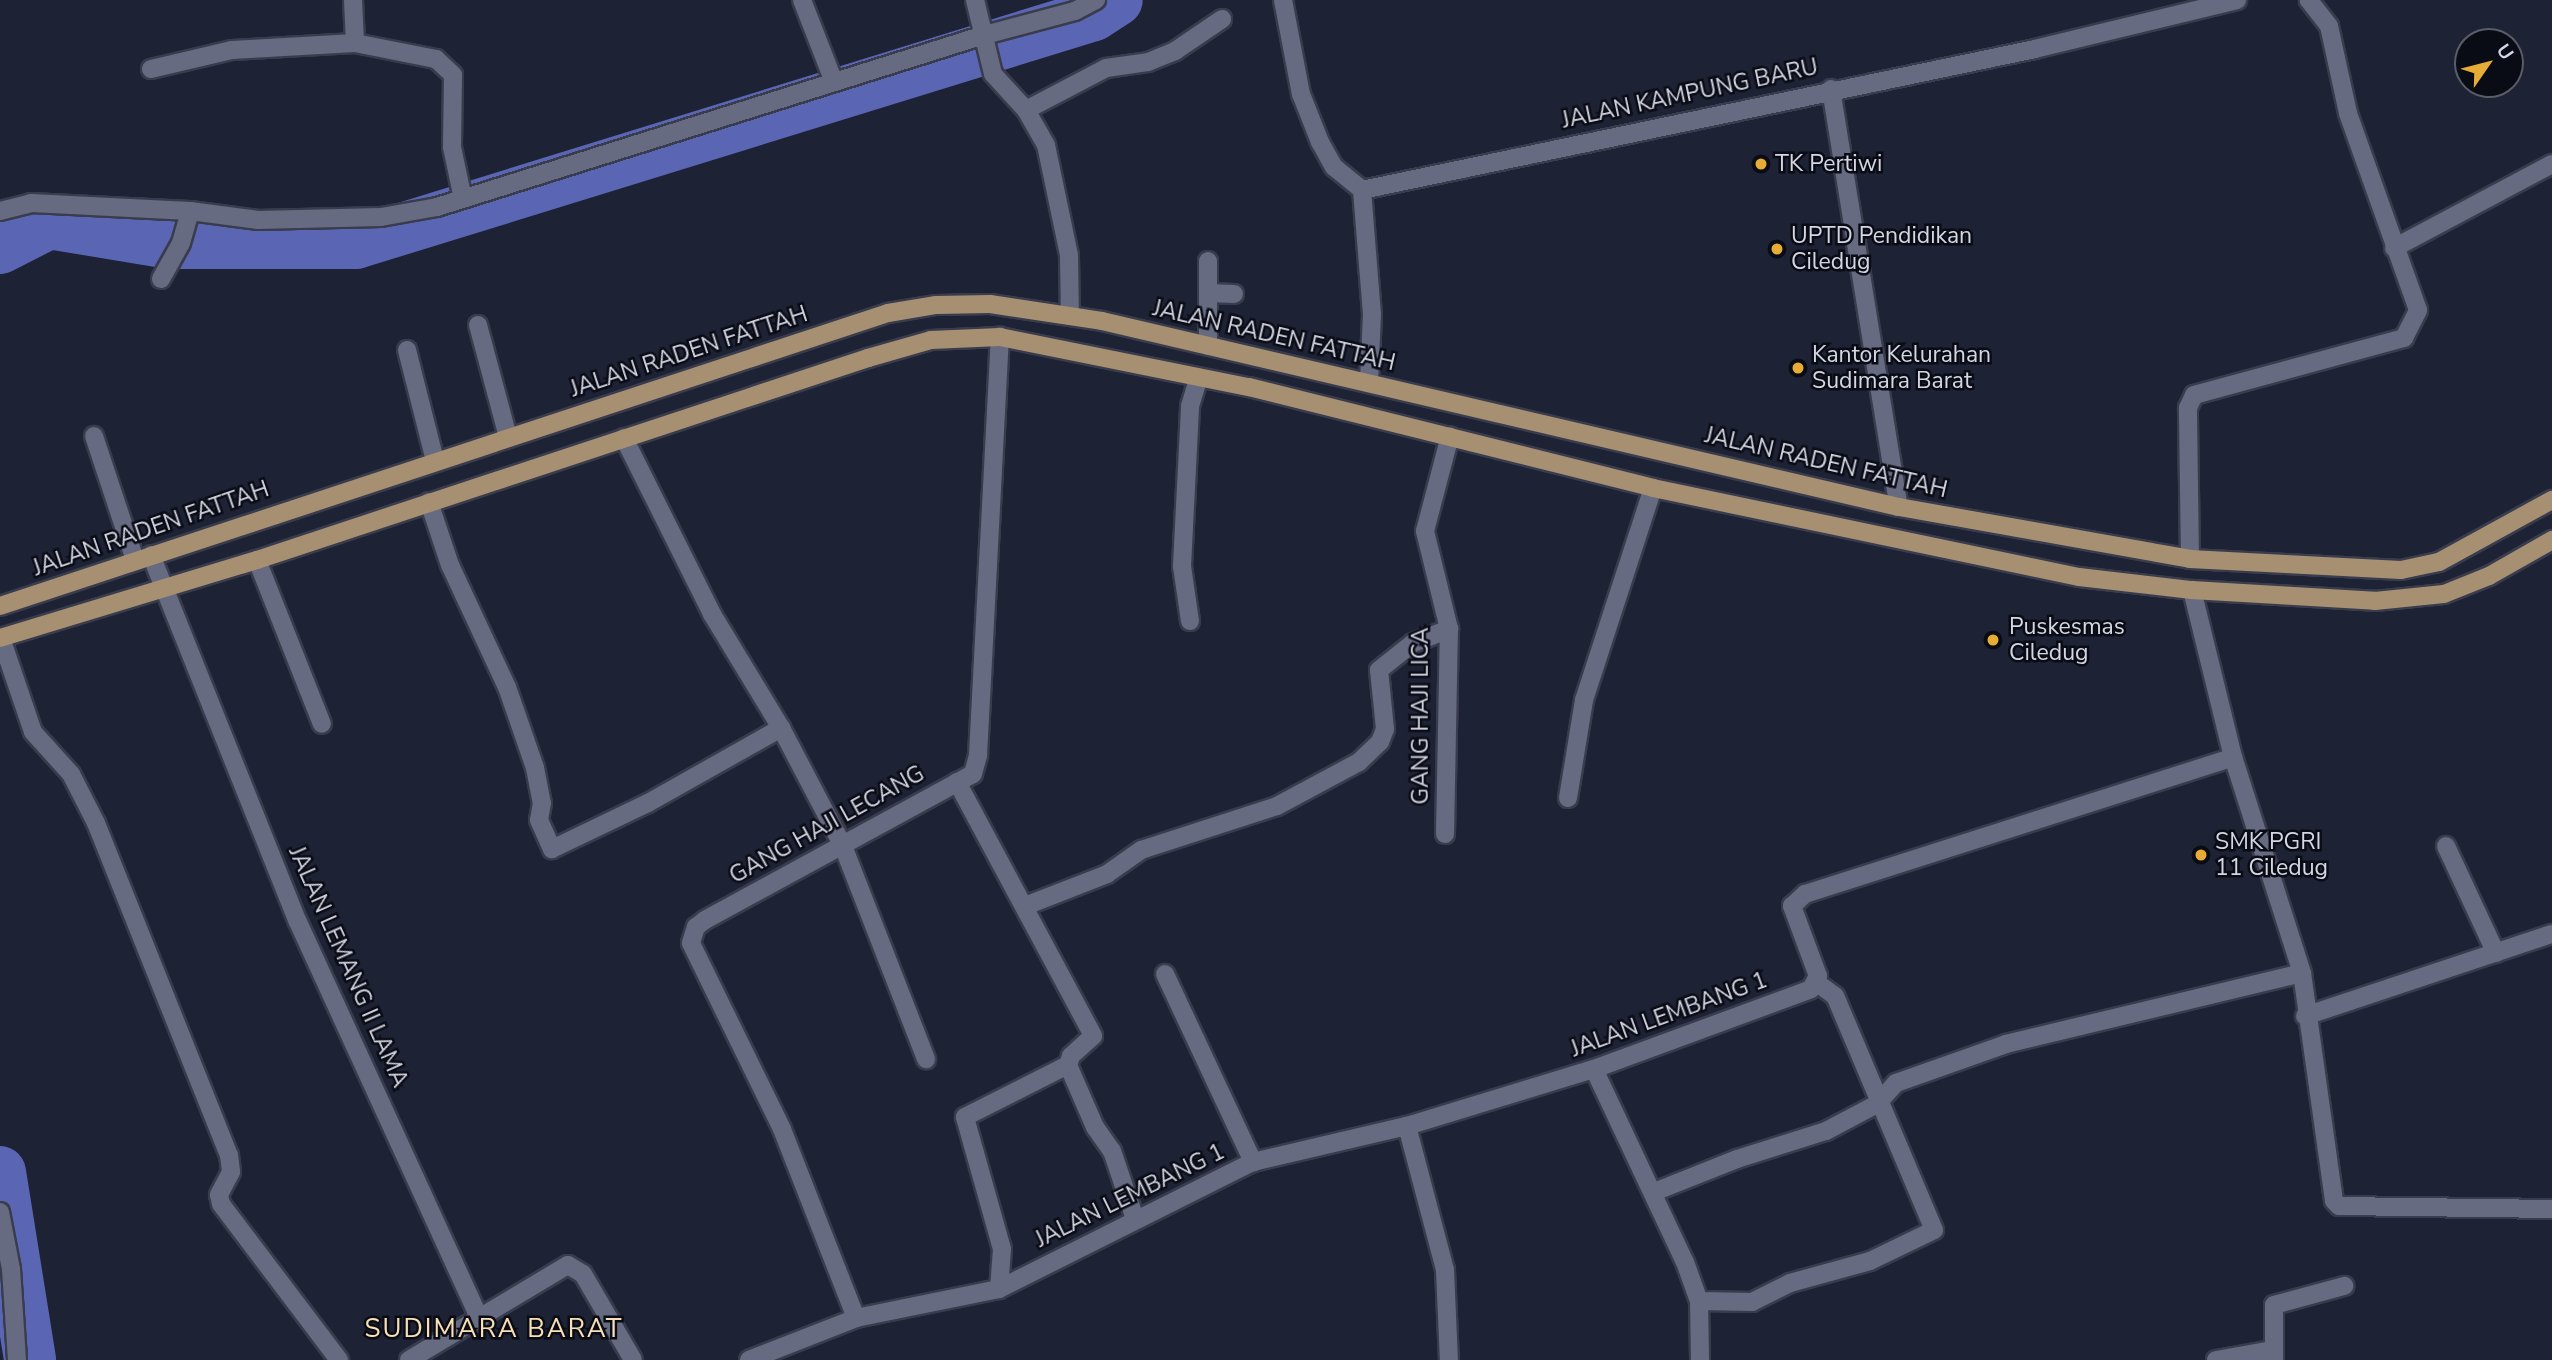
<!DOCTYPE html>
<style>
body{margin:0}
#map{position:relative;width:2552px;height:1360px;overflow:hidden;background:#1e2235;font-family:"Nunito Sans",sans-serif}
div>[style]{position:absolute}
.river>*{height:52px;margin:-26px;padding:0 26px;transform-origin:26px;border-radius:26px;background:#5a65b3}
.roads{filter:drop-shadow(2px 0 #393c4c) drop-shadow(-2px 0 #393c4c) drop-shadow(0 2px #393c4c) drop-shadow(0 -2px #393c4c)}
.minor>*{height:18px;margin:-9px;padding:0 9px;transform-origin:9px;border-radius:9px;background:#666b82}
.major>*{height:18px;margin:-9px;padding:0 9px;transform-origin:9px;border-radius:9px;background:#a69071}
.dots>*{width:19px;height:19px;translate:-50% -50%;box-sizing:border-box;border:4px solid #0a0c15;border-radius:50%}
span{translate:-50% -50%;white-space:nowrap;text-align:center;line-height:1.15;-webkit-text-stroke:5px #0a0c15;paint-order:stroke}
.street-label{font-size:23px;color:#d3d6e3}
.poi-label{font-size:23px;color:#d3d6e3}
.left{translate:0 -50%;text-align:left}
.quarter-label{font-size:26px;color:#f9e0b7;letter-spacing:2px}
.north{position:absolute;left:2454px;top:28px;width:70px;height:70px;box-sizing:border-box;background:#0a0c15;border:2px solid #5a5d67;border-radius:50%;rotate:55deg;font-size:19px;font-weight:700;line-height:28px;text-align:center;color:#d3d6e3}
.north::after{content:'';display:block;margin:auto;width:24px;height:32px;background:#e7ac36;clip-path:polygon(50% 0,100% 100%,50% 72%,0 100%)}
</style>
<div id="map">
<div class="river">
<i style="left:0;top:248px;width:55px;rotate:-27deg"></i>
<i style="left:49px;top:223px;width:121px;rotate:9.5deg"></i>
<i style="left:168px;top:243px;width:188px"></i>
<i style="left:356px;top:243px;width:772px;rotate:-17.17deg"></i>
<i style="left:1094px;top:15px;width:27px;rotate:-33deg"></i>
<i style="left:0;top:1172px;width:190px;rotate:80.9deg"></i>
</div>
<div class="roads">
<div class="minor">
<i style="left:353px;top:0;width:43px;rotate:87.3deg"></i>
<i style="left:802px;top:0;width:88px;rotate:68.7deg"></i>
<i style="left:975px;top:0;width:76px;rotate:76.3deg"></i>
<i style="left:993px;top:74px;width:49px;rotate:47.5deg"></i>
<i style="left:1026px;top:110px;width:40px;rotate:60.3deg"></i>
<i style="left:1046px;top:145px;width:112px;rotate:78.2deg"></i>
<i style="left:1069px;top:255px;width:61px;rotate:89.1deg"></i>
<i style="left:1283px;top:0;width:96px;rotate:79.2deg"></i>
<i style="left:1301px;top:94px;width:52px;rotate:68.4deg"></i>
<i style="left:1320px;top:142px;width:29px;rotate:61deg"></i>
<i style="left:1334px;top:167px;width:36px;rotate:39deg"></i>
<i style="left:1362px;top:190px;width:688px;rotate:-11.83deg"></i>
<i style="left:2035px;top:49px;width:208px;rotate:-13.6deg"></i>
<i style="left:151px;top:69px;width:83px;rotate:-13.2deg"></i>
<i style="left:232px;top:50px;width:123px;rotate:-3.3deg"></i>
<i style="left:355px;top:43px;width:83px;rotate:11.2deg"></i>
<i style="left:436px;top:59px;width:23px;rotate:43deg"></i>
<i style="left:453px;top:75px;width:72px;rotate:90.8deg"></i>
<i style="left:452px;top:147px;width:53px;rotate:78.1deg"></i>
<i style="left:1831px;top:89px;width:423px;rotate:80.8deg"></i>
<i style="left:1026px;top:110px;width:90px;rotate:-27.7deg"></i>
<i style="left:1106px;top:68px;width:42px;rotate:-8.1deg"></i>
<i style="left:1148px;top:62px;width:29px;rotate:-22deg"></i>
<i style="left:1175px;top:51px;width:57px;rotate:-34.2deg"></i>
<i style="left:1362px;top:190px;width:124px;rotate:85.4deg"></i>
<i style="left:1372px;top:314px;width:68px;rotate:92.5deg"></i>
<i style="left:0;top:211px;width:32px;rotate:-14deg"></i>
<i style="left:31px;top:203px;width:159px;rotate:2.9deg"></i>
<i style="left:190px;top:211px;width:69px;rotate:7.5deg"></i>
<i style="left:258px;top:220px;width:123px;rotate:-1.4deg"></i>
<i style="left:381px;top:217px;width:57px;rotate:-10.1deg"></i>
<i style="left:437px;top:207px;width:570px;rotate:-17.45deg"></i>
<i style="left:981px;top:36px;width:97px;rotate:-14.9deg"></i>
<i style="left:1075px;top:11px;width:24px;rotate:-28deg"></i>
<i style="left:2394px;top:248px;width:179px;rotate:-28deg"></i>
<i style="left:1208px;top:261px;width:85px;rotate:90deg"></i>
<i style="left:161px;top:279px;width:41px;rotate:-60.9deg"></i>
<i style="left:181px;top:243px;width:33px;rotate:-74deg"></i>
<i style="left:1208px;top:293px;width:26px;rotate:2deg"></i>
<i style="left:478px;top:325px;width:116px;rotate:75deg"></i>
<i style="left:407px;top:350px;width:114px;rotate:75.8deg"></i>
<i style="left:94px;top:436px;width:131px;rotate:71.7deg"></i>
<i style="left:624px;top:438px;width:197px;rotate:63.4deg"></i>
<i style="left:712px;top:614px;width:133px;rotate:58.8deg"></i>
<i style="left:781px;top:728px;width:133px;rotate:62.3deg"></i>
<i style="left:843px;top:846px;width:229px;rotate:68.7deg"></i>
<i style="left:429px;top:502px;width:66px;rotate:71.6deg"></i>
<i style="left:450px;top:565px;width:135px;rotate:65deg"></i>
<i style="left:507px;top:687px;width:86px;rotate:70.9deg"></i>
<i style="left:535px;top:768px;width:36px;rotate:79deg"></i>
<i style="left:542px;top:803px;width:17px;rotate:100deg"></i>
<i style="left:539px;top:820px;width:32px;rotate:66deg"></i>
<i style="left:552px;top:849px;width:106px;rotate:-25.6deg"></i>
<i style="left:648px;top:803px;width:153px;rotate:-29.4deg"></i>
<i style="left:151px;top:555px;width:395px;rotate:68.2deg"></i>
<i style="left:298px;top:922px;width:437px;rotate:65.4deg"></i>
<i style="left:2190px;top:559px;width:151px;rotate:-90.8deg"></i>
<i style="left:2188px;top:408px;width:14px;rotate:-65deg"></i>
<i style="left:2194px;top:395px;width:218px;rotate:-15.2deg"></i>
<i style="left:2404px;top:338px;width:31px;rotate:-63deg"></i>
<i style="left:2418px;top:310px;width:209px;rotate:-109.6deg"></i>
<i style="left:2348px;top:113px;width:89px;rotate:-102.3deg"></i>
<i style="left:2329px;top:26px;width:33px;rotate:-128deg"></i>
<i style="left:257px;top:560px;width:176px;rotate:68.4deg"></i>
<i style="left:1190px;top:621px;width:56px;rotate:-98.3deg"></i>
<i style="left:1182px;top:566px;width:160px;rotate:-87.1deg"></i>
<i style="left:1190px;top:406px;width:30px;rotate:-73deg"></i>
<i style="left:1px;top:638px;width:99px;rotate:71.2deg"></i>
<i style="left:33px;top:732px;width:57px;rotate:47.9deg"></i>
<i style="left:71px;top:774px;width:55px;rotate:63deg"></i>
<i style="left:96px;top:823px;width:358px;rotate:68.2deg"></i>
<i style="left:229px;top:1155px;width:17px;rotate:83deg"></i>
<i style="left:231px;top:1172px;width:26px;rotate:118deg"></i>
<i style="left:219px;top:1195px;width:9px;rotate:77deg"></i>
<i style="left:221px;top:1204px;width:196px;rotate:52.9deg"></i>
<i style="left:957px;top:782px;width:288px;rotate:61.8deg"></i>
<i style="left:1093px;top:1036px;width:30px;rotate:138deg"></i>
<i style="left:1071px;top:1056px;width:9px;rotate:108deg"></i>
<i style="left:1068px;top:1065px;width:68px;rotate:66.5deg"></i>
<i style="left:1095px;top:1127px;width:29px;rotate:55deg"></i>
<i style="left:1112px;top:1151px;width:72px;rotate:71.3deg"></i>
<i style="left:1568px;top:798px;width:99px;rotate:-80.7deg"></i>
<i style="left:1584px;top:700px;width:223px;rotate:-72deg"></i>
<i style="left:1445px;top:834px;width:205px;rotate:-88.9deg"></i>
<i style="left:1449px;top:629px;width:101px;rotate:-103.8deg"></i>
<i style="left:1425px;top:531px;width:98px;rotate:-75.3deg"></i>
<i style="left:2446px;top:846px;width:118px;rotate:65deg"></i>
<i style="left:1025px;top:906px;width:88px;rotate:-21.3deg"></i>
<i style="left:1107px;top:874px;width:42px;rotate:-35.2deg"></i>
<i style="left:1141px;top:850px;width:143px;rotate:-17.9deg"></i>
<i style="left:1277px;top:806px;width:93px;rotate:-28.2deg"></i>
<i style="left:1359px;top:762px;width:29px;rotate:-44deg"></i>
<i style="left:1380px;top:742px;width:14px;rotate:-69deg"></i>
<i style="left:1385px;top:729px;width:59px;rotate:-95.8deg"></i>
<i style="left:1379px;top:670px;width:43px;rotate:-38.5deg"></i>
<i style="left:1413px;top:643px;width:39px;rotate:-21deg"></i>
<i style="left:2302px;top:973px;width:230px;rotate:82deg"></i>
<i style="left:2334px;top:1201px;width:7px;rotate:45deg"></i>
<i style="left:2339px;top:1206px;width:213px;rotate:0.8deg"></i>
<i style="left:1165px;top:974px;width:208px;rotate:64.9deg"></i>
<i style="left:2305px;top:1016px;width:260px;rotate:-18.4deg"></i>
<i style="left:1594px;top:1069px;width:213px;rotate:64.8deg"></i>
<i style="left:1685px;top:1262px;width:41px;rotate:70.3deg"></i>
<i style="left:1699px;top:1301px;width:59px;rotate:89deg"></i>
<i style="left:1407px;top:1126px;width:149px;rotate:75.2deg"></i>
<i style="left:1445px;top:1270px;width:90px;rotate:87.5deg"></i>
<i style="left:1654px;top:1192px;width:89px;rotate:-21.7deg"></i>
<i style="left:1737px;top:1159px;width:93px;rotate:-17.5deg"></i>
<i style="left:1826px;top:1131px;width:58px;rotate:-27.9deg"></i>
<i style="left:1877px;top:1104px;width:28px;rotate:-48deg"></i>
<i style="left:1896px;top:1083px;width:117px;rotate:-19.5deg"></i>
<i style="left:2006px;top:1044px;width:304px;rotate:-13.5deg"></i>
<i style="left:2302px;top:973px;width:227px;rotate:-107.7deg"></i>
<i style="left:0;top:1212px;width:58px;rotate:79.1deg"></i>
<i style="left:11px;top:1269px;width:91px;rotate:86.2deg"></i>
<i style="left:999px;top:1289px;width:40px;rotate:-85.7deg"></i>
<i style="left:1002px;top:1249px;width:137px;rotate:-105.7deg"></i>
<i style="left:965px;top:1117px;width:115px;rotate:-26.8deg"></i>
<i style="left:1699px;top:1301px;width:53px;rotate:1.1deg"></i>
<i style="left:1752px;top:1302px;width:42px;rotate:-26.6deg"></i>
<i style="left:1790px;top:1283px;width:83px;rotate:-15.4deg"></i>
<i style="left:1870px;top:1261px;width:71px;rotate:-25.8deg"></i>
<i style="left:1934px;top:1230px;width:254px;rotate:-112.9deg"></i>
<i style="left:1835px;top:996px;width:22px;rotate:-144deg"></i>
<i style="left:856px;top:1318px;width:203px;rotate:-111.4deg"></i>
<i style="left:782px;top:1129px;width:207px;rotate:-116.1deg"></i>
<i style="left:691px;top:943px;width:17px;rotate:-73deg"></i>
<i style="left:696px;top:927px;width:11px;rotate:-38deg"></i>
<i style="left:705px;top:920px;width:305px;rotate:-28.6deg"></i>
<i style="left:973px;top:774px;width:20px;rotate:-75deg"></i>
<i style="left:978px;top:755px;width:419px;rotate:-87deg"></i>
<i style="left:409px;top:1360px;width:185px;rotate:-30.9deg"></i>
<i style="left:568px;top:1265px;width:17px;rotate:31deg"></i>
<i style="left:583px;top:1274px;width:99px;rotate:59.8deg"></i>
<i style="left:749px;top:1360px;width:115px;rotate:-21.4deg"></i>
<i style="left:856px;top:1318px;width:146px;rotate:-11.5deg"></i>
<i style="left:999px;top:1289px;width:284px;rotate:-26.6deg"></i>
<i style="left:1253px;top:1162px;width:158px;rotate:-13.2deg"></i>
<i style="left:1407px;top:1126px;width:195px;rotate:-17deg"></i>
<i style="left:1594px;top:1069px;width:231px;rotate:-20.2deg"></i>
<i style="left:1811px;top:989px;width:15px;rotate:-62deg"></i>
<i style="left:1818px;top:976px;width:75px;rotate:-110.4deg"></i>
<i style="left:1792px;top:906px;width:18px;rotate:-43deg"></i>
<i style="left:1805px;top:894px;width:449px;rotate:-17.7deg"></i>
<i style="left:2233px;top:757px;width:172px;rotate:-103.8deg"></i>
<i style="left:2216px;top:1360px;width:58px;rotate:-10deg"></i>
<i style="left:2274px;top:1360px;width:55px;rotate:-90deg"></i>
<i style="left:2274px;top:1305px;width:73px;rotate:-15.2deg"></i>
</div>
<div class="major">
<i style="left:0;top:606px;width:935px;rotate:-18.26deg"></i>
<i style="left:888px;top:313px;width:49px;rotate:-9.5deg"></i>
<i style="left:936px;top:305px;width:54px;rotate:-1.1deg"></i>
<i style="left:990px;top:304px;width:113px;rotate:8.6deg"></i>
<i style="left:1102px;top:321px;width:818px;rotate:13.14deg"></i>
<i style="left:1899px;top:507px;width:296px;rotate:10.1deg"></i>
<i style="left:2190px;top:559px;width:211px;rotate:3deg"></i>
<i style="left:2401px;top:570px;width:39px;rotate:-12deg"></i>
<i style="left:2439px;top:562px;width:129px;rotate:-28.8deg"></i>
<i style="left:0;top:638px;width:269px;rotate:-16.9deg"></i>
<i style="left:257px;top:560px;width:644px;rotate:-18.29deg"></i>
<i style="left:868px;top:358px;width:66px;rotate:-15.9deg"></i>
<i style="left:931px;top:340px;width:69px;rotate:-2.5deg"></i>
<i style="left:1000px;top:337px;width:254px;rotate:11.4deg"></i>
<i style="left:1249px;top:387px;width:416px;rotate:14deg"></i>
<i style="left:1653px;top:488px;width:435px;rotate:11.8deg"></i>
<i style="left:2079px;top:577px;width:114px;rotate:6.6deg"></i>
<i style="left:2192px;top:590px;width:183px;rotate:3.4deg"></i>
<i style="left:2375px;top:601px;width:69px;rotate:-5.8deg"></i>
<i style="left:2444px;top:594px;width:48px;rotate:-21.8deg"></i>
<i style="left:2489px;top:576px;width:73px;rotate:-29.7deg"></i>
</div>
</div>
<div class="dots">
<i style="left:1761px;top:164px;background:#e7ac36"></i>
<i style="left:1777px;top:249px;background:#e7ac36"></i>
<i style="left:1798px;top:368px;background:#e7ac36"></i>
<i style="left:1993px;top:640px;background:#e7ac36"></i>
<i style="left:2201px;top:855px;background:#e7ac36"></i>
</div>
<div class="street-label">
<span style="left:1690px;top:94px;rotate:-12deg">JALAN KAMPUNG BARU</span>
<span style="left:1274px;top:336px;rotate:13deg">JALAN RADEN FATTAH</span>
<span style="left:689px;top:352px;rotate:-18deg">JALAN RADEN FATTAH</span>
<span style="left:1826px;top:463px;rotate:13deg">JALAN RADEN FATTAH</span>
<span style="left:151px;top:529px;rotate:-19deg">JALAN RADEN FATTAH</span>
<span style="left:1421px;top:716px;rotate:-90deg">GANG HAJI LICA</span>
<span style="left:827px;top:825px;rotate:-29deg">GANG HAJI LECANG</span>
<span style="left:348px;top:967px;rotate:66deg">JALAN LEMANG II LAMA</span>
<span style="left:1669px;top:1015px;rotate:-20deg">JALAN LEMBANG 1</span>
<span style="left:1130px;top:1196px;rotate:-26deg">JALAN LEMBANG 1</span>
</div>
<div class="poi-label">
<span class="left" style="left:1775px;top:164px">TK Pertiwi</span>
<span class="left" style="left:1791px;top:249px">UPTD Pendidikan<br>Ciledug</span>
<span class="left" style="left:1812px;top:368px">Kantor Kelurahan<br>Sudimara Barat</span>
<span class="left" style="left:2009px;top:640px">Puskesmas<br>Ciledug</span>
<span class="left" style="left:2215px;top:855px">SMK PGRI<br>11 Ciledug</span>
</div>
<div class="quarter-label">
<span style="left:494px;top:1329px">SUDIMARA BARAT</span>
</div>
<div class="north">U</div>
</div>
